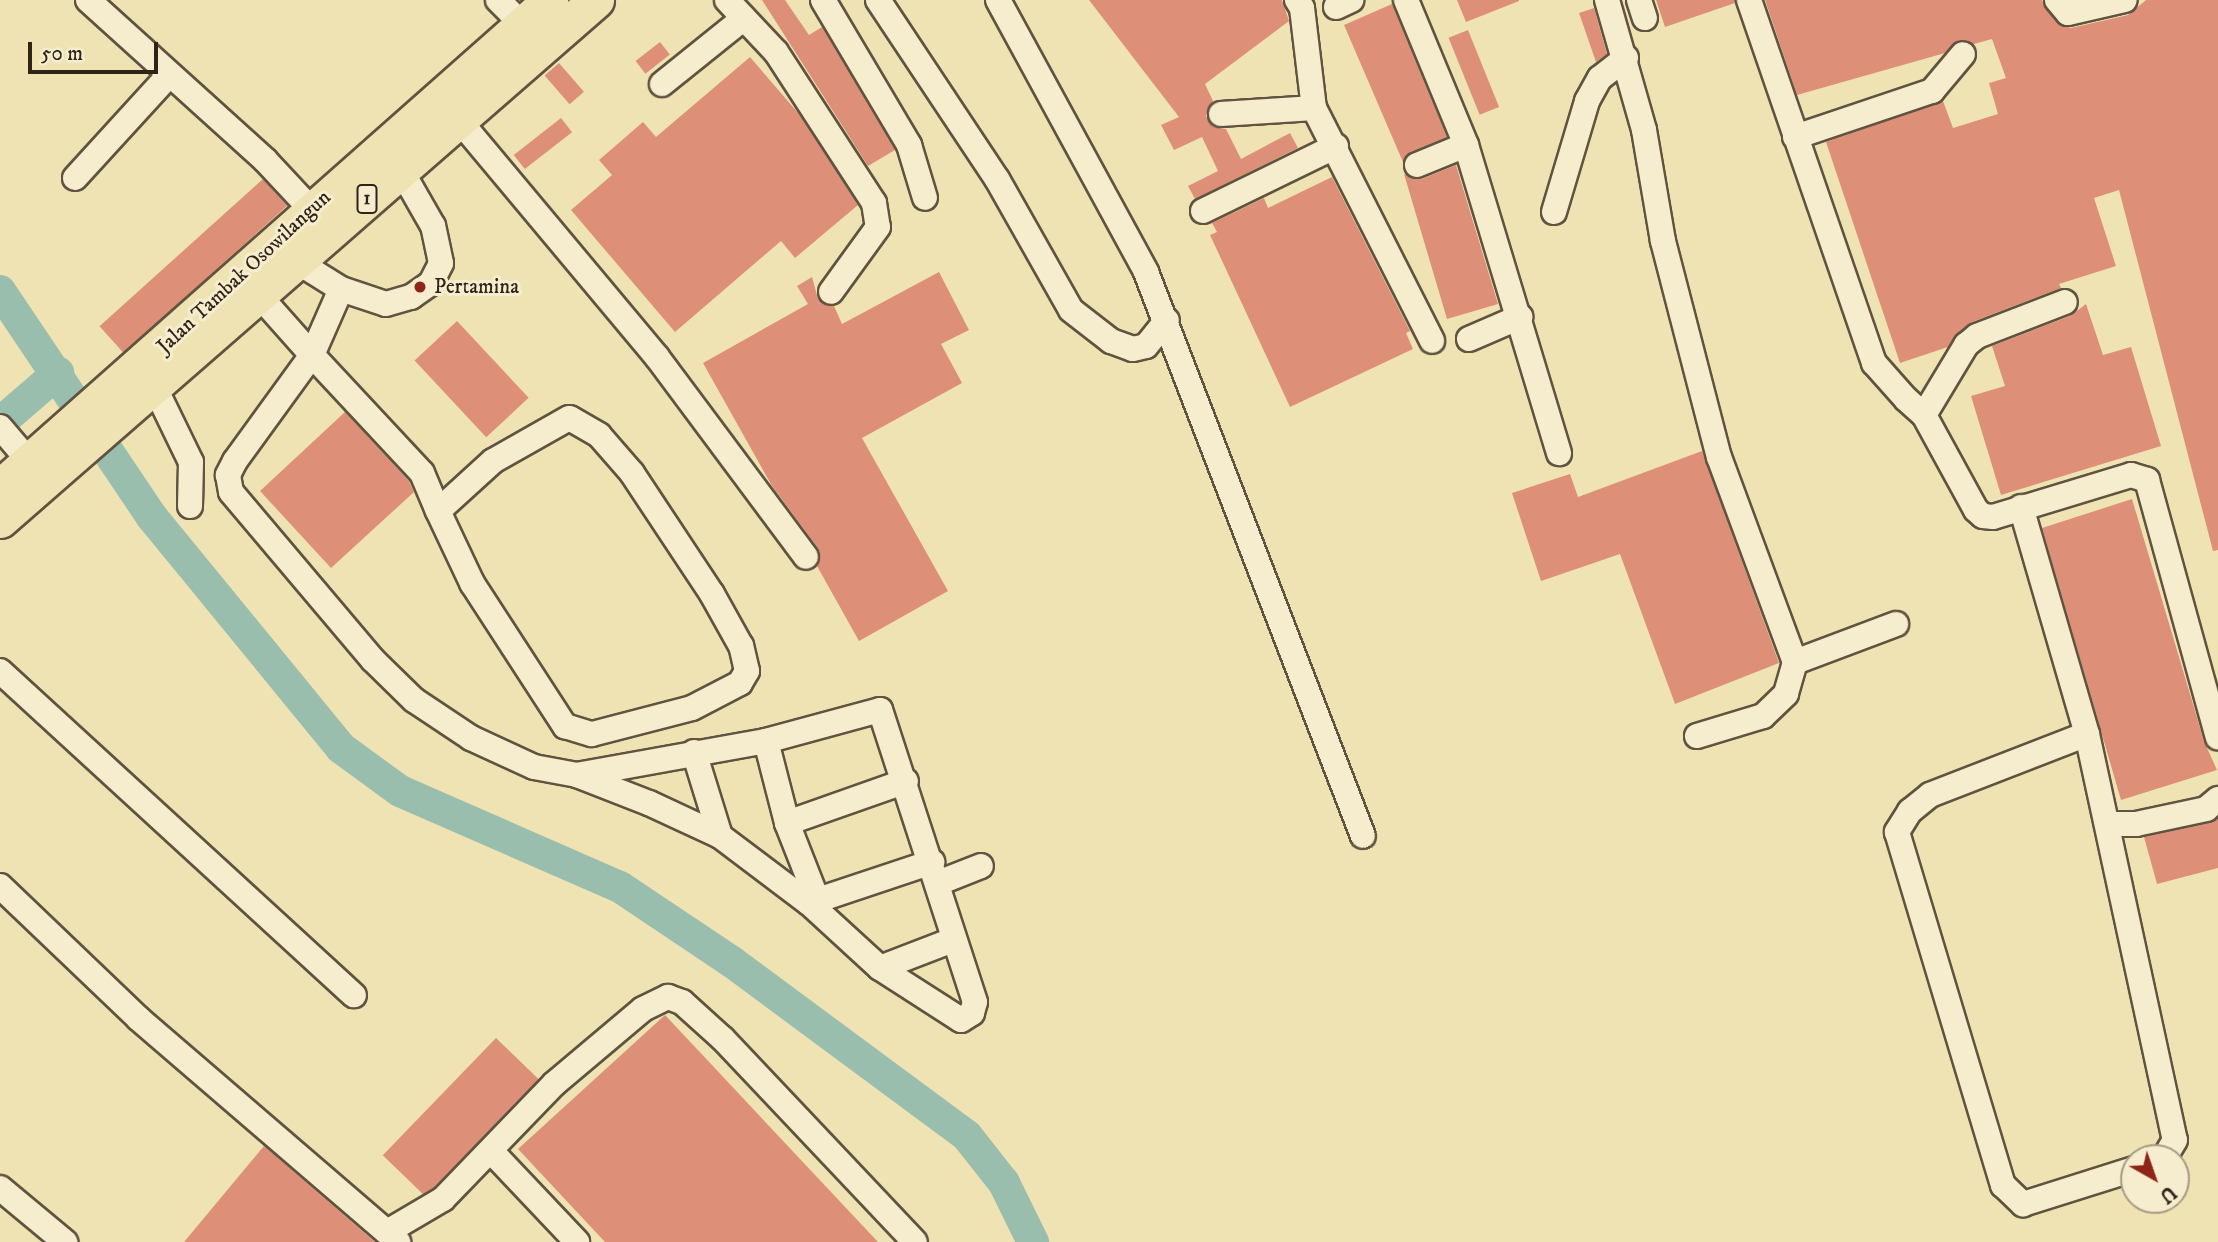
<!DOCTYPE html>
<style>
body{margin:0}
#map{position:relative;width:2218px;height:1242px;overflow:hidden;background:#f0e3b3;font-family:"IM FELL DW Pica",serif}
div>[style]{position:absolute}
.river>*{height:32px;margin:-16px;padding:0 16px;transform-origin:16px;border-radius:16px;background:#9abeae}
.building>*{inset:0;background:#dd9077;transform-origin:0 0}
.roads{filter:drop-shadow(2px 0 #60533f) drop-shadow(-2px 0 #60533f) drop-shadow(0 2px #60533f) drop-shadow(0 -2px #60533f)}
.minor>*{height:24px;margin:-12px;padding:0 12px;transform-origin:12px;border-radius:12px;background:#f5edce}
.highway>*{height:35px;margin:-17.5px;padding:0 17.5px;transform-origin:17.5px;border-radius:17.5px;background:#f0e3b3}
.dots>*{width:19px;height:19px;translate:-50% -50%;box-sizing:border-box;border:4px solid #f5edce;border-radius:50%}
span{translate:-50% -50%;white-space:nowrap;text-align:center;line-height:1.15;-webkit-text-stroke:6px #f5edce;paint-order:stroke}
.shield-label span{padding:2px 5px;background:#f5edce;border:2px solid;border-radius:5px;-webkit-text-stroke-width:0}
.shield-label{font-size:19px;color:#302318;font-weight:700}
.street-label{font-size:21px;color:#302318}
.poi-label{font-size:21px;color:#302318}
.left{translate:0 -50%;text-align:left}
.north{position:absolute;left:2120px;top:1144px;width:70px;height:70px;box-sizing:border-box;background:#f5edce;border:2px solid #a69c85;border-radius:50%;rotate:140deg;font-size:19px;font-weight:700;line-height:28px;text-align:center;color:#302318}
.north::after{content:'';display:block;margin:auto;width:24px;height:32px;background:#8f2418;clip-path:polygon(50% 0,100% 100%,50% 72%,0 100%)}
.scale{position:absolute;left:28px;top:42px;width:130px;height:32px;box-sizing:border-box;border:4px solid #302318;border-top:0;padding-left:9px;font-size:21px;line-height:24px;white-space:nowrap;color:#302318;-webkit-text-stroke:5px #f5edce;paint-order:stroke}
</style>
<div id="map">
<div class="river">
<i style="left:0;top:291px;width:272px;rotate:56.1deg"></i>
<i style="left:152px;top:517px;width:298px;rotate:50.7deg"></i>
<i style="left:341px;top:748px;width:73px;rotate:36.1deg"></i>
<i style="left:400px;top:791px;width:240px;rotate:23.6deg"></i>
<i style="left:620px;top:887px;width:135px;rotate:33.8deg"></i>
<i style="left:732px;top:962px;width:292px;rotate:36.5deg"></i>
<i style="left:967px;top:1136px;width:60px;rotate:51.8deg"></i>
<i style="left:1004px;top:1183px;width:66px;rotate:63.8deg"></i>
<i style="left:0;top:423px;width:77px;rotate:-40.8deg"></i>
</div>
<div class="building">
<i style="clip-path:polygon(762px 0,785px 0,809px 35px,822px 27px,895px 150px,868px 166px)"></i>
<i style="clip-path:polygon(1089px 0,1282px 0,1289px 21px,1205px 84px,1213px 101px,1206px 116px,1214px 127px,1226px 129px,1241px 159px,1290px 133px,1298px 148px,1195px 199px,1188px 186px,1218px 171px,1202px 137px,1174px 150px,1161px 125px,1179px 117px)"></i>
<i style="clip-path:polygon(1457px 0,1519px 0,1519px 1px,1466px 22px)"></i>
<i style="clip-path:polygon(1656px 0,1735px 0,1735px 3px,1665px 27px)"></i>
<i style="clip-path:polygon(1765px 0,2042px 0,2057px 23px,2071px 28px,2128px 15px,2146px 0,2218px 0,2218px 550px,2213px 551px,2119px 190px,2094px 198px,2116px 266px,2059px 284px,2061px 288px,1972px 322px,1948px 347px,1900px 363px,1826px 142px,1943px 101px,1953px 128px,1998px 114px,1989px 83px,2006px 78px,1992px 39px,1974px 44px,1959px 40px,1945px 53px,1797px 95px)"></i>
<i style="clip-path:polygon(1392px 4px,1447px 137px,1411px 152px,1403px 162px,1344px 25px)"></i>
<i style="clip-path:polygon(1594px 8px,1607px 54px,1596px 62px,1579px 13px)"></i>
<i style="left:1468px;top:30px;width:83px;height:21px;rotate:68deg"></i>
<i style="left:660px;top:42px;width:16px;height:31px;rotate:52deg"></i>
<i style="clip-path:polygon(750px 57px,799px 114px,858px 205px,795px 258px,781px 241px,675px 332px,571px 210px,612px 175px,599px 160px,643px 122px,656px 137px)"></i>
<i style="left:559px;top:63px;width:38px;height:19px;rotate:49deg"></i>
<i style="left:561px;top:118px;width:18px;height:60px;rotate:52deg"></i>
<i style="clip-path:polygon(1456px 165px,1498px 304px,1447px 319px,1404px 174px,1422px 179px)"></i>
<i style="clip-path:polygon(1332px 177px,1410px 331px,1406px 333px,1413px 349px,1290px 407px,1210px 235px,1217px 232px,1212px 223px,1264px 198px,1268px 208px)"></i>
<i style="left:263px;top:179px;width:36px;height:220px;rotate:48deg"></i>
<i style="clip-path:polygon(939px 272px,969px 330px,941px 344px,962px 383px,862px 438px,948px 591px,859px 641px,817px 566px,818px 548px,772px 486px,703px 363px,808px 304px,797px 286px,812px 277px,818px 299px,834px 306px,842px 324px)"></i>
<i style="clip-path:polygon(2086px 304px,2103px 355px,2131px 347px,2161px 446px,2001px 495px,1971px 396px,2005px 386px,1992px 346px,2070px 316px)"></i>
<i style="left:457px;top:321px;width:105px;height:58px;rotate:47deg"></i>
<i style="clip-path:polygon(345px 412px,409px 481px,414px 492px,331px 568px,260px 491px)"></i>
<i style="clip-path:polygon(1702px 451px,1779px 663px,1675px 704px,1620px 554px,1541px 581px,1512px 493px,1570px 474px,1578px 497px)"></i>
<i style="clip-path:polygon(2132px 499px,2204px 741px,2217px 770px,2121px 800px,2042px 528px)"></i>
<i style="clip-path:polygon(2218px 818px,2218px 868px,2157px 884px,2144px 837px)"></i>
<i style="clip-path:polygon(665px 1015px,878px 1242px,605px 1242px,518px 1149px)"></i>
<i style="left:496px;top:1038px;width:59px;height:163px;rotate:44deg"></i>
<i style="clip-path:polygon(264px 1146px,375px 1242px,184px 1242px)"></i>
</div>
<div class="roads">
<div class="minor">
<i style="left:88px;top:0;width:239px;rotate:42.1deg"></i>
<i style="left:265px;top:160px;width:82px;rotate:47deg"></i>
<i style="left:498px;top:0;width:34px;rotate:45deg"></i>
<i style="left:727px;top:0;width:71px;rotate:46.7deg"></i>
<i style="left:776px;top:52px;width:180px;rotate:57deg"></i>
<i style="left:874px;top:203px;width:24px;rotate:81deg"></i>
<i style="left:878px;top:227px;width:80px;rotate:125.9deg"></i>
<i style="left:823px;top:0;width:169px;rotate:59.3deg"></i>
<i style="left:909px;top:145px;width:55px;rotate:73.2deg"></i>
<i style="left:878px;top:0;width:215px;rotate:56.4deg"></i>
<i style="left:997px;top:179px;width:150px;rotate:60.5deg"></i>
<i style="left:1071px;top:310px;width:51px;rotate:37.8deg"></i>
<i style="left:1111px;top:341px;width:23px;rotate:20deg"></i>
<i style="left:1133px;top:349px;width:13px;rotate:-13deg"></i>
<i style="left:1146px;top:346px;width:33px;rotate:-51deg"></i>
<i style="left:998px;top:0;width:310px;rotate:61.4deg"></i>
<i style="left:1146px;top:272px;width:604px;rotate:68.96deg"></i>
<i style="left:1297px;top:0;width:9px;rotate:58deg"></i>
<i style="left:1302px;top:8px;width:101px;rotate:83.2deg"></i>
<i style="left:1314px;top:108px;width:261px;rotate:63.1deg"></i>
<i style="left:1406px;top:0;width:157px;rotate:67.5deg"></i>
<i style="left:1466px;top:145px;width:322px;rotate:73.2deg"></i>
<i style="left:1607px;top:0;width:135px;rotate:74.1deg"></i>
<i style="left:1644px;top:130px;width:113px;rotate:80.3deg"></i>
<i style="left:1663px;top:241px;width:223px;rotate:75.5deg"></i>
<i style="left:1719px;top:457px;width:219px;rotate:69.7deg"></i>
<i style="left:1795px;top:662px;width:33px;rotate:106deg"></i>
<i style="left:1786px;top:694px;width:32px;rotate:136deg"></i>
<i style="left:1763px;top:716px;width:69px;rotate:163.1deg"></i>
<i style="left:1639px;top:0;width:19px;rotate:72deg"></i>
<i style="left:1749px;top:0;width:384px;rotate:71deg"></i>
<i style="left:1874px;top:363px;width:48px;rotate:48.4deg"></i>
<i style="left:1906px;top:399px;width:24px;rotate:42deg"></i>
<i style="left:1924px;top:415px;width:82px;rotate:-59deg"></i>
<i style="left:1966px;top:345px;width:14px;rotate:-39deg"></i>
<i style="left:1977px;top:336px;width:94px;rotate:-21.1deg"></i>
<i style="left:2057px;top:0;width:17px;rotate:50deg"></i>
<i style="left:2068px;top:13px;width:58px;rotate:-12.8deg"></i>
<i style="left:1336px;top:7px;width:17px;rotate:-25deg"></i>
<i style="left:662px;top:84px;width:105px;rotate:-38.8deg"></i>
<i style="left:1221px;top:114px;width:93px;rotate:-3.7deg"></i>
<i style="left:458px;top:119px;width:310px;rotate:50.1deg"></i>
<i style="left:657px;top:357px;width:249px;rotate:53.3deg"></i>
<i style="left:1795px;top:137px;width:145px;rotate:-18.6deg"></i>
<i style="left:1932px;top:91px;width:48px;rotate:-50deg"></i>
<i style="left:1417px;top:165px;width:53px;rotate:-22.2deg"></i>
<i style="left:75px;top:178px;width:139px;rotate:-47.6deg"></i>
<i style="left:1203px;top:211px;width:148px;rotate:-26deg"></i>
<i style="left:1554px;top:212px;width:116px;rotate:-73.4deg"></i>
<i style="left:1587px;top:101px;width:26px;rotate:-61deg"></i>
<i style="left:1600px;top:78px;width:33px;rotate:-38deg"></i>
<i style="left:285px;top:254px;width:66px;rotate:32deg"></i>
<i style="left:341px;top:289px;width:47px;rotate:18.4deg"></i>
<i style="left:386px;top:304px;width:26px;rotate:-16deg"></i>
<i style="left:411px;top:297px;width:24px;rotate:-35deg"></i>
<i style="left:431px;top:283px;width:22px;rotate:-63deg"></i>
<i style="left:441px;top:263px;width:38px;rotate:-102deg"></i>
<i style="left:433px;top:226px;width:78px;rotate:-119.8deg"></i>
<i style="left:248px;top:283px;width:96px;rotate:48.4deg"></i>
<i style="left:312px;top:355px;width:131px;rotate:126deg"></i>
<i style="left:235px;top:461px;width:16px;rotate:117deg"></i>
<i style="left:228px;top:475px;width:17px;rotate:80deg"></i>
<i style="left:231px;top:492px;width:220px;rotate:49.8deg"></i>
<i style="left:373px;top:660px;width:57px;rotate:44.3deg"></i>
<i style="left:414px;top:700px;width:69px;rotate:33.7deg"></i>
<i style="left:471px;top:738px;width:69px;rotate:24.7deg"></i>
<i style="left:534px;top:767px;width:44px;rotate:10.5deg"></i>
<i style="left:577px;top:775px;width:77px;rotate:21.3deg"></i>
<i style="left:649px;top:803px;width:78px;rotate:24.9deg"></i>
<i style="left:720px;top:836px;width:111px;rotate:37deg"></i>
<i style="left:809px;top:903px;width:96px;rotate:42.5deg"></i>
<i style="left:880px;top:968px;width:96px;rotate:32.7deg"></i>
<i style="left:961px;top:1020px;width:13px;rotate:-32deg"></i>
<i style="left:972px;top:1013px;width:11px;rotate:-75deg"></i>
<i style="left:975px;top:1002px;width:307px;rotate:-108deg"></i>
<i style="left:880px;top:710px;width:118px;rotate:164.8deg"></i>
<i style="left:766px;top:741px;width:192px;rotate:169.8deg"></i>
<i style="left:341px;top:289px;width:72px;rotate:113.7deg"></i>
<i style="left:312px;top:355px;width:161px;rotate:47deg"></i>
<i style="left:422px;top:473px;width:41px;rotate:67.2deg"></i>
<i style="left:438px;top:511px;width:80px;rotate:64.7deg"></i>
<i style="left:472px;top:583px;width:171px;rotate:57deg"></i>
<i style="left:565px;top:726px;width:28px;rotate:17deg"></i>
<i style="left:592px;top:734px;width:103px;rotate:-14.6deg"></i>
<i style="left:692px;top:708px;width:54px;rotate:-27.5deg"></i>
<i style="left:740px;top:683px;width:14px;rotate:-60deg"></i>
<i style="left:747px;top:671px;width:26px;rotate:-103deg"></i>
<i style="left:741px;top:646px;width:60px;rotate:-119.1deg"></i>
<i style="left:712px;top:594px;width:145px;rotate:-123.5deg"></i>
<i style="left:632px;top:473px;width:50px;rotate:-131deg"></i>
<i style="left:599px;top:435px;width:34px;rotate:-150deg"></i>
<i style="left:569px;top:418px;width:87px;rotate:150.5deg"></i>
<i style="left:493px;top:461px;width:74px;rotate:137.7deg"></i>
<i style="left:1469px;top:339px;width:56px;rotate:-23.3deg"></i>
<i style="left:155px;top:388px;width:82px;rotate:64.1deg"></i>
<i style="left:191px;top:462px;width:44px;rotate:91.3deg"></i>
<i style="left:1924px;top:415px;width:108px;rotate:61.3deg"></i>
<i style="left:1976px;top:510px;width:9px;rotate:41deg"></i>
<i style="left:1983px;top:516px;width:10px;rotate:6deg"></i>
<i style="left:1993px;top:517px;width:144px;rotate:-16.9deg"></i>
<i style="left:2131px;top:475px;width:17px;rotate:17deg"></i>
<i style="left:2147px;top:480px;width:267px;rotate:74.6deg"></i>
<i style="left:0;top:427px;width:45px;rotate:49.5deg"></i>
<i style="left:2021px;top:507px;width:236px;rotate:73.8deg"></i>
<i style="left:2087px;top:734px;width:415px;rotate:77.8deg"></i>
<i style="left:2175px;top:1140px;width:21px;rotate:121deg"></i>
<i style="left:1795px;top:662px;width:108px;rotate:-20.6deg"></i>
<i style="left:0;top:671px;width:480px;rotate:42.5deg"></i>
<i style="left:2087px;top:734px;width:168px;rotate:158.8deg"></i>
<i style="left:1930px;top:795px;width:26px;rotate:141deg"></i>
<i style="left:1910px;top:811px;width:25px;rotate:122deg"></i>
<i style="left:1897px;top:832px;width:369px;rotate:73.3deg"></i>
<i style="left:2003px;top:1185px;width:28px;rotate:44deg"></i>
<i style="left:2023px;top:1204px;width:116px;rotate:-17.5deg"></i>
<i style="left:766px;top:741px;width:85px;rotate:75.6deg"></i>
<i style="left:787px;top:823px;width:82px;rotate:68.5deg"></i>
<i style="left:694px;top:752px;width:88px;rotate:72.8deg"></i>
<i style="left:787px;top:823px;width:126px;rotate:-19.4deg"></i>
<i style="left:2107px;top:824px;width:29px"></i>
<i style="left:2136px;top:824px;width:72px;rotate:-12.1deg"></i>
<i style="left:2206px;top:809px;width:16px;rotate:-40deg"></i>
<i style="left:938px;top:883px;width:46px;rotate:-21.6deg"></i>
<i style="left:0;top:886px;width:192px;rotate:43.7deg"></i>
<i style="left:139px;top:1019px;width:342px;rotate:40.7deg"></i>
<i style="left:809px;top:903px;width:130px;rotate:-18.4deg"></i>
<i style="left:880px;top:968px;width:78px;rotate:-21deg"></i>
<i style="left:492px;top:1152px;width:124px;rotate:46.6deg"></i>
<i style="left:0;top:1188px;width:85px;rotate:39.7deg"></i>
<i style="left:387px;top:1232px;width:65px;rotate:-30.5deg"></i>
<i style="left:443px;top:1199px;width:160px;rotate:-46deg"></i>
<i style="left:554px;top:1084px;width:116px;rotate:-40.1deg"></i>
<i style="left:643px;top:1009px;width:28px;rotate:-26deg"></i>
<i style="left:668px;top:997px;width:15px;rotate:20deg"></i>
<i style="left:682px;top:1002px;width:55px;rotate:42.1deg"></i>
<i style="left:723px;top:1039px;width:279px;rotate:46.6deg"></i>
</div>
<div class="highway">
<i style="left:0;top:487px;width:735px;rotate:-41.52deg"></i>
<i style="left:0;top:520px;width:791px;rotate:-41.1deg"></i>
</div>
</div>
<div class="dots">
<i style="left:420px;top:287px;background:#8f2418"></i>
</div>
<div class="shield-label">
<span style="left:367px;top:199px">1</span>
</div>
<div class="street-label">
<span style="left:244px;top:272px;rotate:-43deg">Jalan Tambak Osowilangun</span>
</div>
<div class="poi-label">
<span class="left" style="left:434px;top:287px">Pertamina</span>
</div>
<div class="north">U</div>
<div class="scale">50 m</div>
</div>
